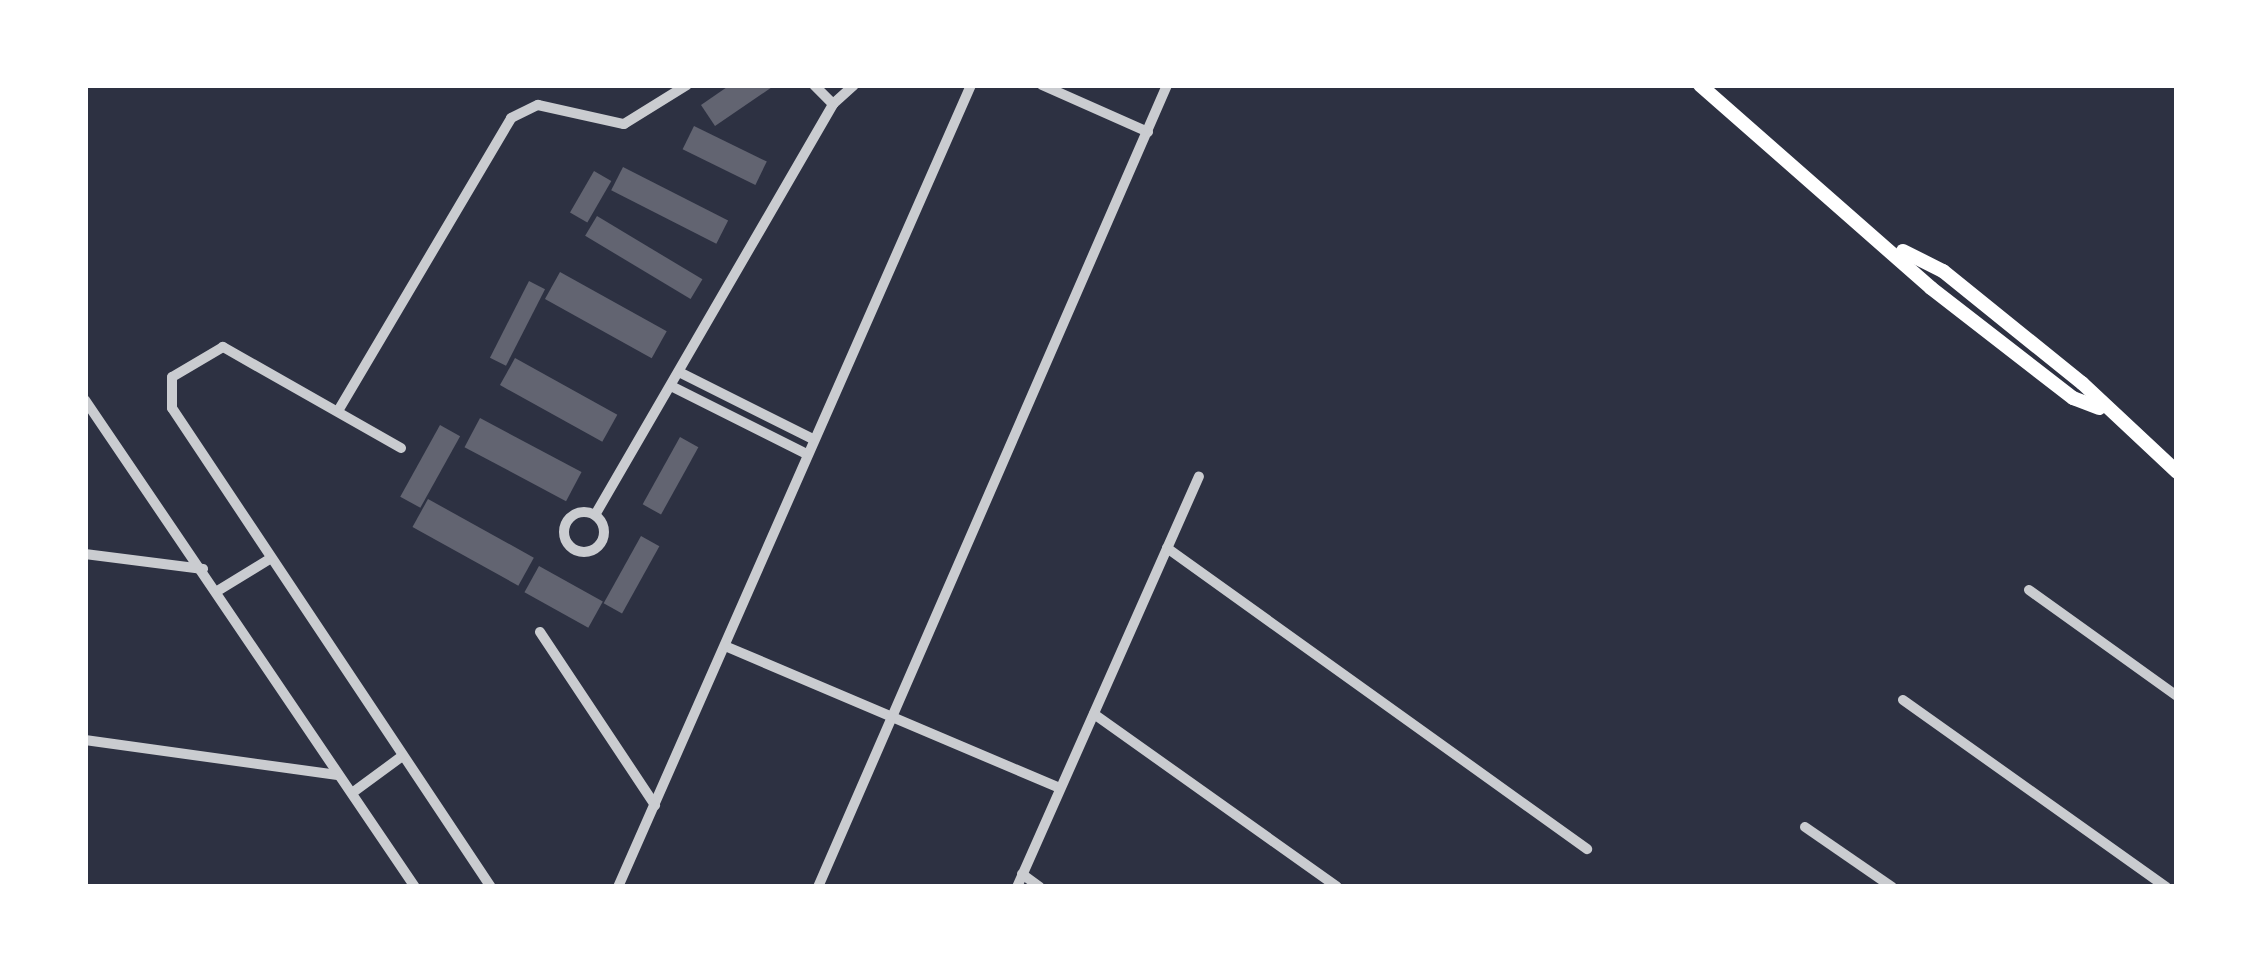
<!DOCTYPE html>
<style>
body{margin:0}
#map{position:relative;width:2262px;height:972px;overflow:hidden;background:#2d3142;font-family:"Alegreya Sans",sans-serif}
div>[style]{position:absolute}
.building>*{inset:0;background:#626471;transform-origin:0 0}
.minor>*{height:10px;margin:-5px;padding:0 5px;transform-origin:5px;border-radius:5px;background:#caccd0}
.minor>.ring{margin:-5px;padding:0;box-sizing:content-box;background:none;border:10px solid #caccd0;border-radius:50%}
.secondary>*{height:14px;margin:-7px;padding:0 7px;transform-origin:7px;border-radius:7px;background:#fff}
span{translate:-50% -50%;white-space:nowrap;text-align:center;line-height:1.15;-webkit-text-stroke:8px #fff;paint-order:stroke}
.frame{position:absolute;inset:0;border:88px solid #fff;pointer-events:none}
</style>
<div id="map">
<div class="building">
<i style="clip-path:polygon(730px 85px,775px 85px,715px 126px,701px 105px)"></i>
<i style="left:694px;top:126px;width:81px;height:26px;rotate:26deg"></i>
<i style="left:623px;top:167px;width:118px;height:26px;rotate:27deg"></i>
<i style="left:594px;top:171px;width:20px;height:48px;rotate:30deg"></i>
<i style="left:597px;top:216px;width:123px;height:23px;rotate:31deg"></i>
<i style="left:560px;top:272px;width:122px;height:31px;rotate:29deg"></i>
<i style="left:529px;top:281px;width:18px;height:86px;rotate:27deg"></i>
<i style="left:515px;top:358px;width:117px;height:31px;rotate:29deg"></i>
<i style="left:480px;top:418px;width:115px;height:33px;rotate:28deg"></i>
<i style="left:440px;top:425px;width:23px;height:82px;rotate:29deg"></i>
<i style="left:680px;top:437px;width:21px;height:77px;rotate:29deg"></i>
<i style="left:428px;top:499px;width:121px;height:32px;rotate:29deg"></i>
<i style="left:641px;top:536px;width:21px;height:77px;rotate:29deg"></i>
<i style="left:539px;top:566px;width:73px;height:30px;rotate:29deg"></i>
</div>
<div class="minor">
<i style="left:814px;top:85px;width:27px;rotate:45deg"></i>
<i style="left:833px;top:104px;width:28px;rotate:-42deg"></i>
<i style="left:1042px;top:85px;width:116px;rotate:23.9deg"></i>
<i style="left:681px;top:373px;width:148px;rotate:26.6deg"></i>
<i style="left:673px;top:387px;width:150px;rotate:26.6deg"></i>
<i style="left:85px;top:400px;width:588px;rotate:55.88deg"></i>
<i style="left:338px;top:411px;width:340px;rotate:-59.4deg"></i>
<i style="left:511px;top:118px;width:30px;rotate:-26deg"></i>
<i style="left:538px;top:105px;width:88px;rotate:12.5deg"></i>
<i style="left:624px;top:124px;width:74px;rotate:-31.8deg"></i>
<i style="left:401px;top:448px;width:205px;rotate:-150.4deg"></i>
<i style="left:223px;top:347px;width:59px;rotate:149.5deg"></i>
<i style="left:172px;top:377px;width:31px;rotate:90deg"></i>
<i style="left:172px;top:408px;width:576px;rotate:56.34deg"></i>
<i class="ring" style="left:564px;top:512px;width:30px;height:30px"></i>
<i style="left:595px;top:515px;width:475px;rotate:-59.9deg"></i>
<i style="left:1167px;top:548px;width:517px;rotate:35.63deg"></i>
<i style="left:85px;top:554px;width:119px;rotate:7.2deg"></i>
<i style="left:219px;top:590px;width:57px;rotate:-31.5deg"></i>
<i style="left:2029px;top:590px;width:182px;rotate:35.6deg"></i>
<i style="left:540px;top:632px;width:208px;rotate:56.4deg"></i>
<i style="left:725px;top:646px;width:364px;rotate:23deg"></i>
<i style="left:1903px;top:700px;width:323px;rotate:35.4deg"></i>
<i style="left:1094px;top:714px;width:298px;rotate:35.4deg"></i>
<i style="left:85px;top:740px;width:255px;rotate:7.9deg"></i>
<i style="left:352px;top:793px;width:61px;rotate:-36.3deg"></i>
<i style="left:1805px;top:827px;width:106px;rotate:34.6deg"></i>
<i style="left:1022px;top:874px;width:22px;rotate:36deg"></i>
<i style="left:618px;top:887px;width:876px;rotate:-66.24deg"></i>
<i style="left:818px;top:887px;width:875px;rotate:-66.48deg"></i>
<i style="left:1017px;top:887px;width:449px;rotate:-66.1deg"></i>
</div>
<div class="secondary">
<i style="left:1700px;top:85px;width:308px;rotate:41.3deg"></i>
<i style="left:1931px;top:288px;width:180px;rotate:37.8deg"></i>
<i style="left:2073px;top:398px;width:28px;rotate:21deg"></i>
<i style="left:1903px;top:251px;width:45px;rotate:26.6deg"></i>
<i style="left:1943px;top:271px;width:179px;rotate:38.9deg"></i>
<i style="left:2082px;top:383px;width:130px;rotate:43.1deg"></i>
</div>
<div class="frame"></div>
</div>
